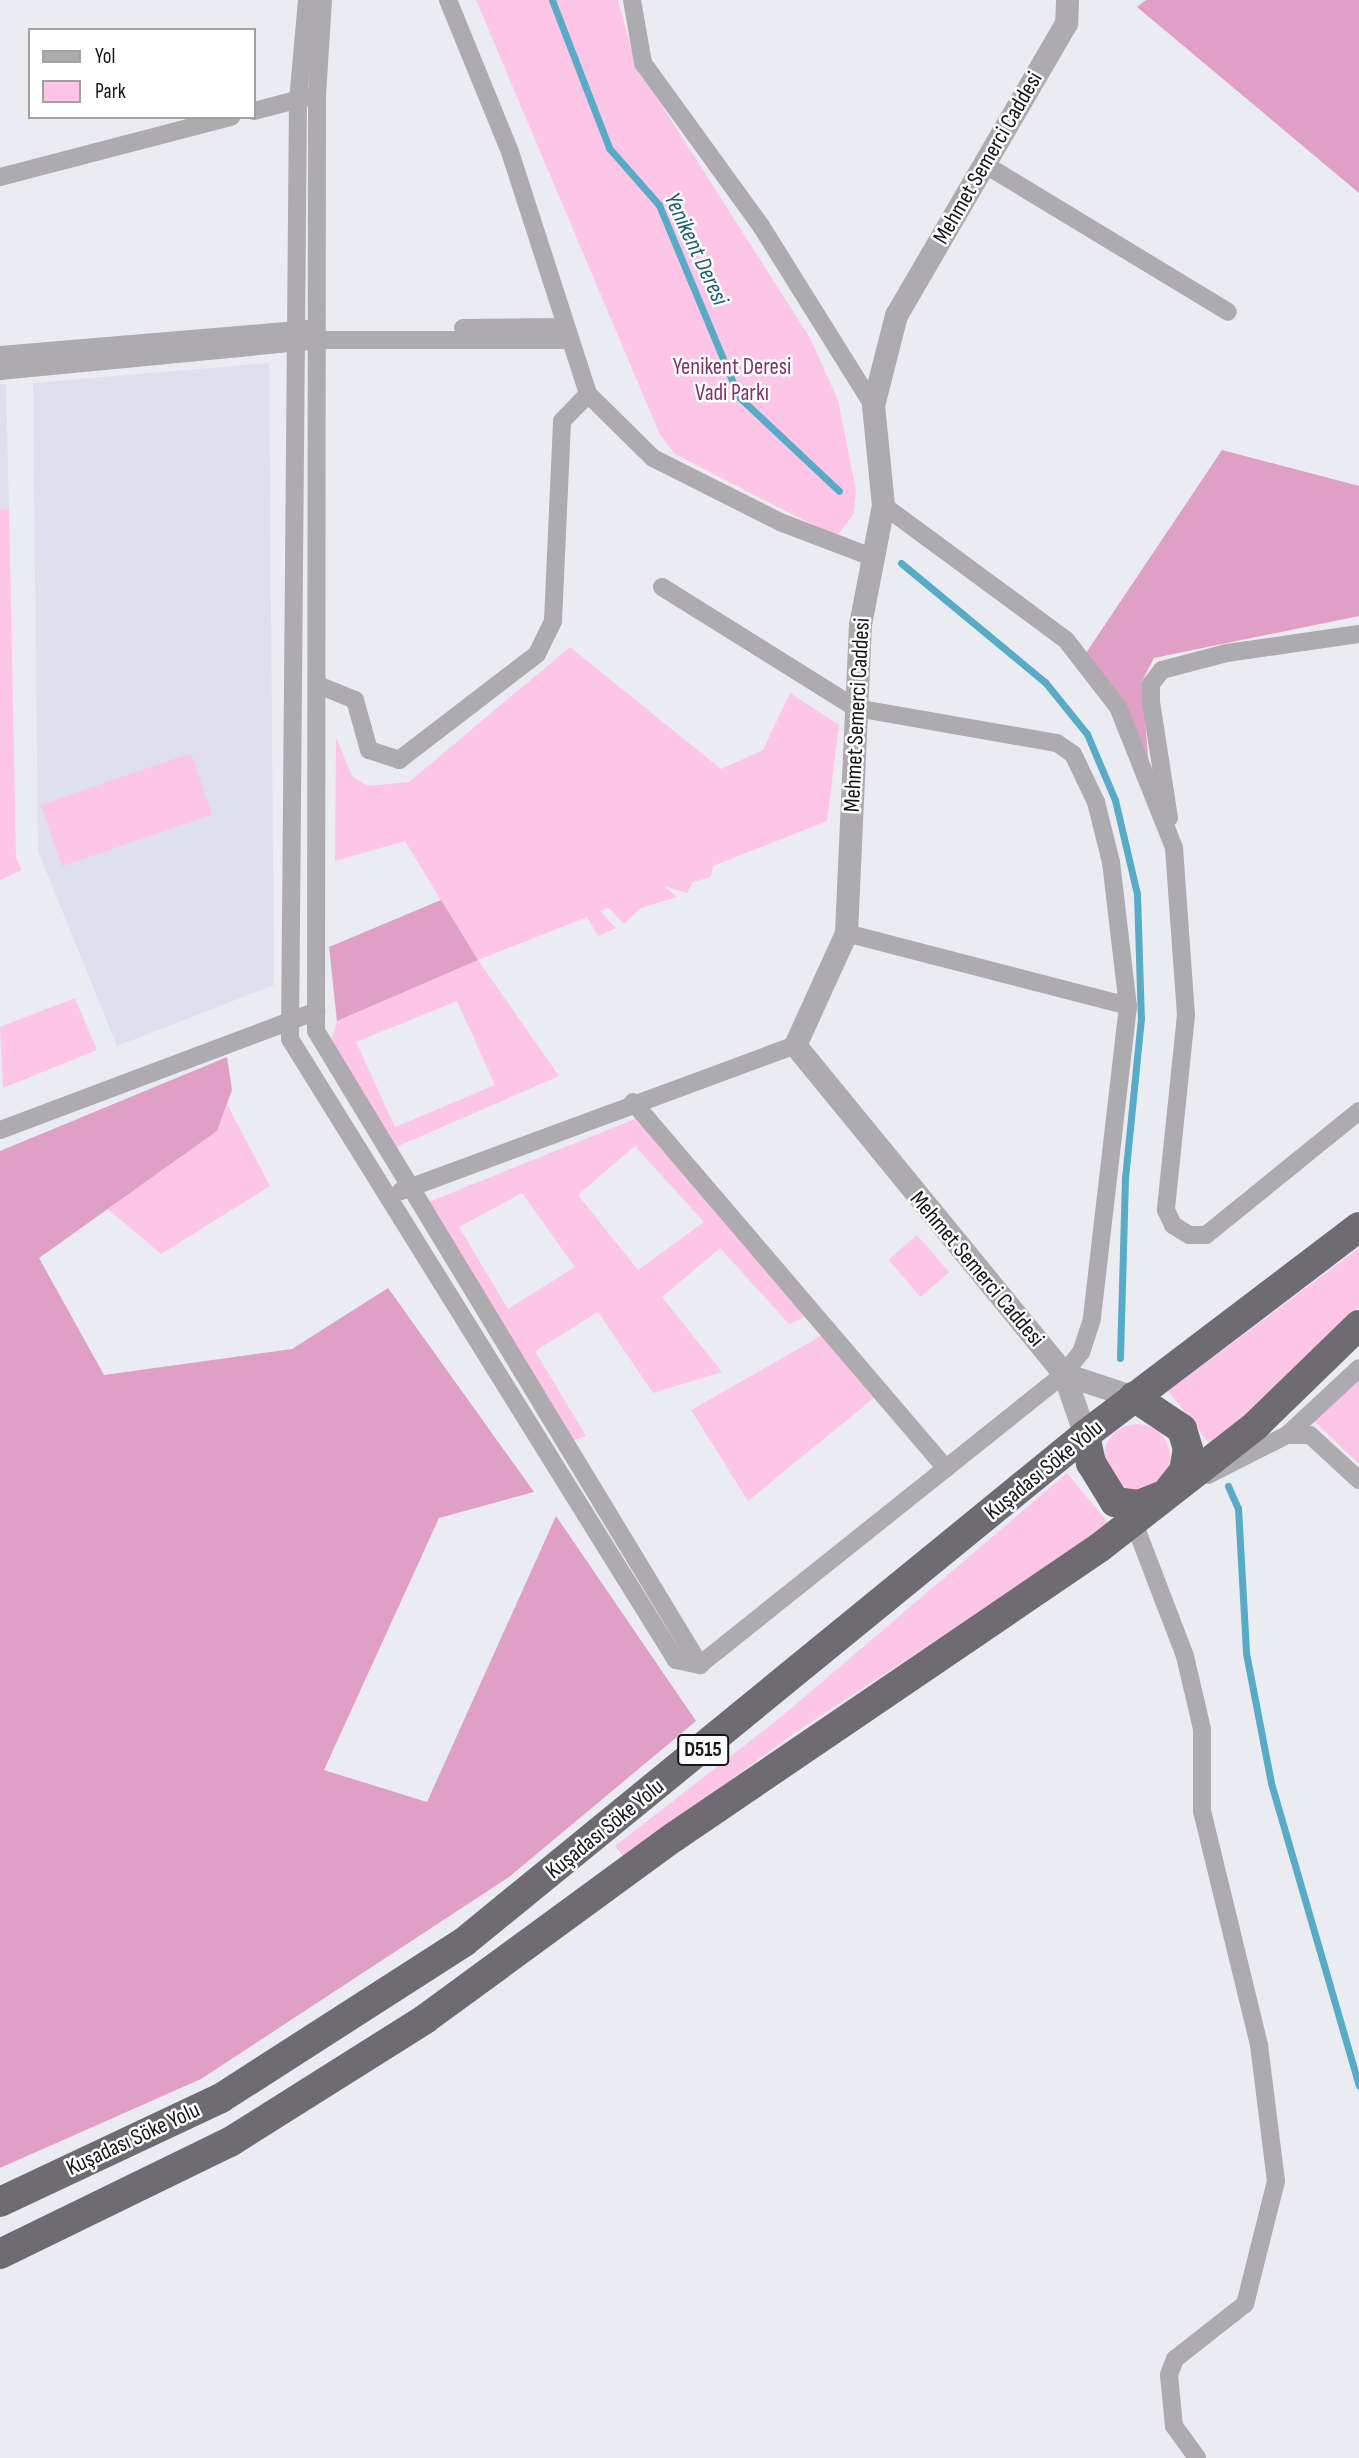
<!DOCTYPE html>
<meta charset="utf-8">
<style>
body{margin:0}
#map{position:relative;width:1359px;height:2458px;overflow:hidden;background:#ebebf2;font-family:"Sofia Sans Condensed",sans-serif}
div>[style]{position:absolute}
.built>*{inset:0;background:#dee0ee}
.green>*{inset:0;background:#fec6e6;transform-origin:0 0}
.round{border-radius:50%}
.forest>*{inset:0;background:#e0a0c5}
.stream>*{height:7px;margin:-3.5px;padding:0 3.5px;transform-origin:3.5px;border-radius:3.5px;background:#57abc6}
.minor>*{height:18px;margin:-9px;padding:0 9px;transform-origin:9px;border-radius:9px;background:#adabae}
.tertiary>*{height:23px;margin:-11.5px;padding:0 11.5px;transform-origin:11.5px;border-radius:11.5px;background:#adabae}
.trunk>*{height:30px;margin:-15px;padding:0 15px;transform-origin:15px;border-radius:15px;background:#6e6c70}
span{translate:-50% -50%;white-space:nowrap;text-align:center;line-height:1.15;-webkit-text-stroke:5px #fff;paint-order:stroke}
.shield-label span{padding:2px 5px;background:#fff;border:2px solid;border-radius:5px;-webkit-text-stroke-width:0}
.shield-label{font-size:21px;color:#141517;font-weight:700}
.street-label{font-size:23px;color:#141517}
.park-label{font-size:23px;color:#803465}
.water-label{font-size:24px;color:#175c6f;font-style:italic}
.legend{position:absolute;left:28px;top:28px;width:228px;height:91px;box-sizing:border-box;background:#fff;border:2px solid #a1a1a2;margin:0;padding:9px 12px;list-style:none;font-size:21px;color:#141517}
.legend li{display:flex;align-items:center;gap:14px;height:35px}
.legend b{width:35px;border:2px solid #a1a1a2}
</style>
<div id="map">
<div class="built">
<i style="clip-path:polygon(269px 363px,274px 985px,117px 1046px,38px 851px,33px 383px)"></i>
<i style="clip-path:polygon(0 384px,6px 384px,9px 508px,0 510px)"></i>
</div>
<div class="green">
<i style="clip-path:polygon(476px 0,618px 0,636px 65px,810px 338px,838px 400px,856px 491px,853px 515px,836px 537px,675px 454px,660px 435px)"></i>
<i style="clip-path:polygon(9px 508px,16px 858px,22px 870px,0 880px,0 510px)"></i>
<i style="clip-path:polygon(evenodd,570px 647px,721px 769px,763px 750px,790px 693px,839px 725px,827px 821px,713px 866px,711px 877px,693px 882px,687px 893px,664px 886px,677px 897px,641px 908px,624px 924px,609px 908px,600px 911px,616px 928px,598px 936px,587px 917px,478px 960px,559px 1076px,394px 1148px,331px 1042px,337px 1021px,477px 960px,405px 841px,335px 861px,336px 737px,352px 776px,367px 786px,409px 782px,570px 647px,457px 1001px,495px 1085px,395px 1127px,356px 1042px,457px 1001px)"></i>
<i style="left:191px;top:753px;width:65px;height:159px;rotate:71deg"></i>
<i style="clip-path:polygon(75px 998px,97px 1050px,3px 1088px,0 1027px)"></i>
<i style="clip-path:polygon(227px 1104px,270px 1186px,161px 1254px,108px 1209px,217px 1131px)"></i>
<i style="clip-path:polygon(evenodd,645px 1115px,813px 1313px,789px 1324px,720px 1248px,662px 1297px,722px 1372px,653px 1393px,598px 1312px,535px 1351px,586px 1436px,572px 1441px,426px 1203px,645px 1115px,635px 1146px,704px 1222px,638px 1270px,578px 1195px,635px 1146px,645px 1115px,522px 1193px,575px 1267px,508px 1309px,459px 1227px,522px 1193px)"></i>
<i style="left:917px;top:1235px;width:49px;height:38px;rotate:49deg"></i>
<i style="clip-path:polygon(1359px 1248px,1359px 1307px,1248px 1414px,1209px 1443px,1168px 1391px)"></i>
<i style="clip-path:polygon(828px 1332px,880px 1393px,748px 1501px,691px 1410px)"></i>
<i style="clip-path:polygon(1359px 1377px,1359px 1464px,1313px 1420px)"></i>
<i class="round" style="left:1104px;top:1424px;width:66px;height:66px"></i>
<i style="clip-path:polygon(1067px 1473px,1111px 1526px,793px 1734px,625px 1858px,615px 1846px,781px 1717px)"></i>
</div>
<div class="forest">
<i style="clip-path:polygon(1146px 0,1359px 0,1359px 193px,1137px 7px)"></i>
<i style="clip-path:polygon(1222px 450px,1359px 486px,1359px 616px,1154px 658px,1142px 681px,1149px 769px,1084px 656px)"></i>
<i style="clip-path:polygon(441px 900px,478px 960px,337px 1021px,329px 947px)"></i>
<i style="clip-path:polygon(227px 1057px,232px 1090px,217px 1131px,39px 1258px,104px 1375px,292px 1349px,388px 1288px,534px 1492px,439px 1518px,324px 1770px,427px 1802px,556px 1516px,696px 1721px,509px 1877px,201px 2079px,0 2168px,0 1151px)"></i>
</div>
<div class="stream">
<i style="left:552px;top:0;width:159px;rotate:68.9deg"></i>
<i style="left:609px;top:148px;width:76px;rotate:48.7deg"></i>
<i style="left:659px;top:205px;width:208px;rotate:67.4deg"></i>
<i style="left:739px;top:397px;width:137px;rotate:43.2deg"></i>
<i style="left:901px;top:563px;width:187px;rotate:39.6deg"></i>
<i style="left:1045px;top:682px;width:67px;rotate:51.1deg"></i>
<i style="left:1087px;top:734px;width:72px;rotate:67deg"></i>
<i style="left:1115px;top:800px;width:97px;rotate:76.8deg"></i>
<i style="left:1137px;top:894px;width:124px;rotate:88.2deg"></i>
<i style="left:1141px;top:1018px;width:161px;rotate:95.7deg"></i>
<i style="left:1125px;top:1178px;width:180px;rotate:91.6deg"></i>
<i style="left:1228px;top:1486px;width:24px;rotate:66deg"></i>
<i style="left:1238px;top:1508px;width:145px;rotate:86.8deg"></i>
<i style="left:1246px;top:1653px;width:132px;rotate:79.1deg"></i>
<i style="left:1271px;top:1783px;width:315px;rotate:73.8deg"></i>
</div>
<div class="minor">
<i style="left:307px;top:0;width:100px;rotate:95.1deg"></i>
<i style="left:298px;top:100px;width:939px;rotate:90.49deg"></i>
<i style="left:290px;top:1039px;width:731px;rotate:58.14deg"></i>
<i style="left:676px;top:1660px;width:25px;rotate:12deg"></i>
<i style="left:323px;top:0;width:95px;rotate:93.6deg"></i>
<i style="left:317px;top:95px;width:936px;rotate:90.06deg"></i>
<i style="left:316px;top:1031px;width:741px;rotate:58.8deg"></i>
<i style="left:448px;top:0;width:164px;rotate:67.8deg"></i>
<i style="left:510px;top:152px;width:254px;rotate:72.1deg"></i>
<i style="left:588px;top:394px;width:91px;rotate:44.6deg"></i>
<i style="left:653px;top:458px;width:142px;rotate:26.7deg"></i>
<i style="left:780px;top:522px;width:95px;rotate:20.9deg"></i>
<i style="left:632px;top:0;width:64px;rotate:80.1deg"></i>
<i style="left:643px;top:63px;width:201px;rotate:54.1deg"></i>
<i style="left:761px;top:226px;width:211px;rotate:58deg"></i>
<i style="left:254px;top:111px;width:55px;rotate:-14.8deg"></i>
<i style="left:984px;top:164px;width:285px;rotate:31.2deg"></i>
<i style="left:0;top:177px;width:239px;rotate:-14.6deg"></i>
<i style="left:463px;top:328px;width:101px;rotate:-0.6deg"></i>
<i style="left:0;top:355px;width:310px;rotate:-4.8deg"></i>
<i style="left:0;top:371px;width:322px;rotate:-5.5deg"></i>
<i style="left:321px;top:340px;width:247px"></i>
<i style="left:883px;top:505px;width:227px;rotate:36.4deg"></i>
<i style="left:1066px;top:640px;width:85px;rotate:52.2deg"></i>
<i style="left:1118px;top:707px;width:152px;rotate:68.3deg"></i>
<i style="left:1174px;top:848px;width:167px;rotate:85.9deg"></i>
<i style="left:1186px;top:1015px;width:196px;rotate:95.9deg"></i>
<i style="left:1166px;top:1210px;width:17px;rotate:65deg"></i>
<i style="left:1173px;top:1225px;width:19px;rotate:32deg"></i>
<i style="left:1189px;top:1235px;width:17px"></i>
<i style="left:1206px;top:1235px;width:197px;rotate:-39deg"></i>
<i style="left:662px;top:587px;width:229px;rotate:32deg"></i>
<i style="left:856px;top:708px;width:204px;rotate:9.9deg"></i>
<i style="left:1057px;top:743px;width:19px;rotate:35deg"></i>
<i style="left:1073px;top:754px;width:53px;rotate:64.4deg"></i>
<i style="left:1096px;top:802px;width:62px;rotate:76deg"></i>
<i style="left:1111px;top:862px;width:145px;rotate:83.3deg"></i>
<i style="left:1128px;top:1006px;width:315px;rotate:96.6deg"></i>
<i style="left:1092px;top:1319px;width:35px;rotate:108deg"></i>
<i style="left:1081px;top:1352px;width:28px;rotate:128deg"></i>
<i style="left:1064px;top:1374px;width:466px;rotate:141.4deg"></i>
<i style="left:318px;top:685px;width:40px;rotate:22deg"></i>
<i style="left:355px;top:700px;width:52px;rotate:74.4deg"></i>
<i style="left:369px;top:750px;width:32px;rotate:18deg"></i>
<i style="left:399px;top:760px;width:174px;rotate:-37.5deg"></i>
<i style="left:537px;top:654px;width:37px;rotate:-64deg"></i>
<i style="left:553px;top:621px;width:200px;rotate:-87.4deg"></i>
<i style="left:562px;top:421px;width:37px;rotate:-46deg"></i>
<i style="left:1169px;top:818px;width:117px;rotate:-98.8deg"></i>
<i style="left:1151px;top:702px;width:18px;rotate:-90deg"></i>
<i style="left:1151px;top:684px;width:18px;rotate:-52deg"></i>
<i style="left:1162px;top:670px;width:67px;rotate:-14.7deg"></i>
<i style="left:1227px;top:653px;width:133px;rotate:-8.2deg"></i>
<i style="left:846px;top:933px;width:291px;rotate:14.5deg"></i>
<i style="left:633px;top:1102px;width:482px;rotate:49.5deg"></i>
<i style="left:0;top:1130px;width:338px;rotate:-20.6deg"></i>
<i style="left:401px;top:1191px;width:420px;rotate:-20.3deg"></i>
<i style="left:1287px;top:1435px;width:98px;rotate:-42.9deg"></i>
<i style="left:1208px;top:1475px;width:89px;rotate:-26.9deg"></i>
<i style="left:1287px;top:1435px;width:23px"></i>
<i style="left:1310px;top:1435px;width:67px;rotate:42.6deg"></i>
<i style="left:1133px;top:1520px;width:146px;rotate:69.1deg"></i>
<i style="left:1185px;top:1656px;width:75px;rotate:76.9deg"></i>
<i style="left:1202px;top:1729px;width:82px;rotate:90deg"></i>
<i style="left:1202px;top:1811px;width:241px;rotate:76.3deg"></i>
<i style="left:1259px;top:2045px;width:137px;rotate:82.9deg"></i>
<i style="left:1276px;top:2181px;width:127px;rotate:104.1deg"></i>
<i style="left:1245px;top:2304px;width:89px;rotate:141.8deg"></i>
<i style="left:1175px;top:2359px;width:17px;rotate:111deg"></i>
<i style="left:1169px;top:2375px;width:51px;rotate:84.4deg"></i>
<i style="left:1174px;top:2426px;width:39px;rotate:54deg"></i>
</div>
<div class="tertiary">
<i style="left:1067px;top:0;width:23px;rotate:92deg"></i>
<i style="left:1066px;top:23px;width:338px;rotate:120.2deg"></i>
<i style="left:896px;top:315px;width:93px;rotate:104.3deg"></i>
<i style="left:873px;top:405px;width:100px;rotate:84.3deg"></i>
<i style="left:883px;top:505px;width:121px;rotate:100.9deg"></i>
<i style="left:860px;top:624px;width:309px;rotate:92.6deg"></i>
<i style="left:846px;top:933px;width:123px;rotate:114.5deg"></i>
<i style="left:795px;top:1045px;width:425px;rotate:50.7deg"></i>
<i style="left:1064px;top:1374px;width:65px;rotate:71deg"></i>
<i style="left:1064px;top:1374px;width:74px;rotate:18.2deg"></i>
</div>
<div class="trunk">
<i style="left:1085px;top:1435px;width:29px;rotate:78deg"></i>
<i style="left:1091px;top:1463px;width:46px;rotate:58.4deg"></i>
<i style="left:1115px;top:1502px;width:24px;rotate:7deg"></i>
<i style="left:1139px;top:1505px;width:29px;rotate:-22deg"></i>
<i style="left:1166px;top:1494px;width:29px;rotate:-52deg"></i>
<i style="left:1184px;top:1471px;width:22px;rotate:-80deg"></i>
<i style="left:1188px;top:1449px;width:21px;rotate:-107deg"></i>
<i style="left:1182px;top:1429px;width:58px;rotate:-146.3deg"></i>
<i style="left:0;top:2202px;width:244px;rotate:-25.2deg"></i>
<i style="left:221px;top:2098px;width:289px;rotate:-32.7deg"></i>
<i style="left:464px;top:1942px;width:802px;rotate:-39.23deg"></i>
<i style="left:1085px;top:1435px;width:344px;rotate:-37.2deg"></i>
<i style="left:0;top:2254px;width:256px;rotate:-26deg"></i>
<i style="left:230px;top:2142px;width:231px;rotate:-32.2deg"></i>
<i style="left:425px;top:2019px;width:308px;rotate:-36.2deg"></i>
<i style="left:674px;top:1837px;width:514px;rotate:-34.22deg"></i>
<i style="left:1099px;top:1548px;width:198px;rotate:-38deg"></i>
<i style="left:1255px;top:1426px;width:145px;rotate:-44.2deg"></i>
</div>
<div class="shield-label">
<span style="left:703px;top:1750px">D515</span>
</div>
<div class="street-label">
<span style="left:988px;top:158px;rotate:-60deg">Mehmet Semerci Caddesi</span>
<span style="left:857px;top:715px;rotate:-87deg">Mehmet Semerci Caddesi</span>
<span style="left:977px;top:1269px;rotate:50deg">Mehmet Semerci Caddesi</span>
<span style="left:1044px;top:1470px;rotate:-39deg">Kuşadası Söke Yolu</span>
<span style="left:605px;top:1829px;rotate:-39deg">Kuşadası Söke Yolu</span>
<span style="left:133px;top:2139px;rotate:-25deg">Kuşadası Söke Yolu</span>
</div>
<div class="park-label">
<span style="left:732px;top:380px">Yenikent Deresi<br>Vadi Parkı</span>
</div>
<div class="water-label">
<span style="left:696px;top:249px;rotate:65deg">Yenikent Deresi</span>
</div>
<ul class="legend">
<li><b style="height:9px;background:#adabae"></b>Yol</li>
<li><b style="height:19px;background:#fec6e6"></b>Park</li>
</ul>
</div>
